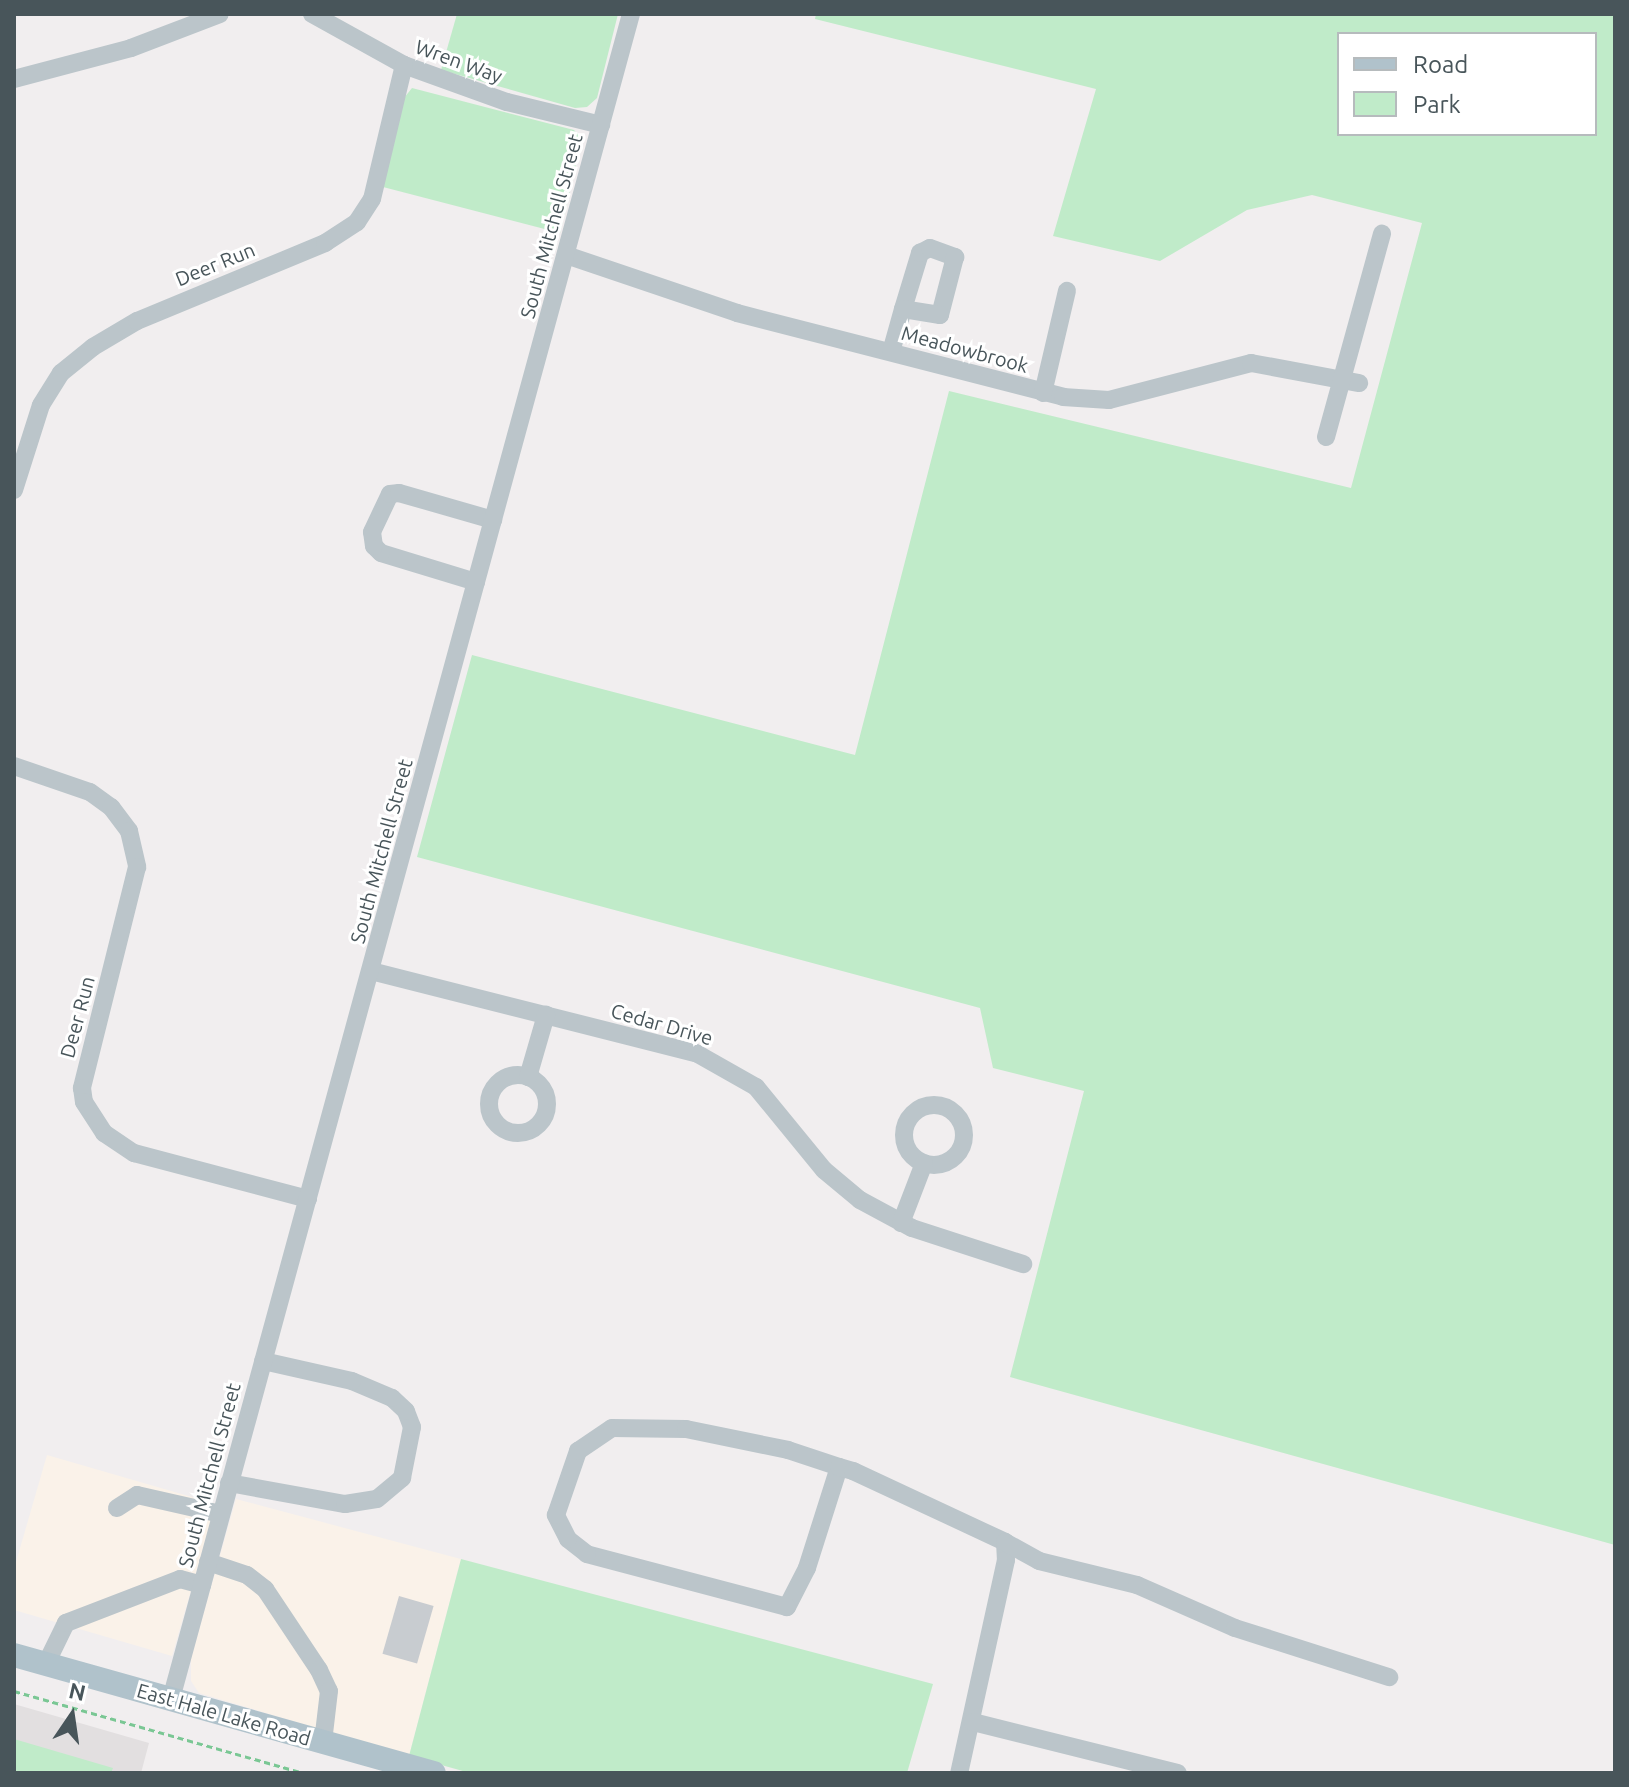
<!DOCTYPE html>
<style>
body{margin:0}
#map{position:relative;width:1629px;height:1787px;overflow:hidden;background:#f1eeef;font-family:Ubuntu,sans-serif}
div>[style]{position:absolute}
.commercial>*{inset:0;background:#faf2e9}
.education>*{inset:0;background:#e2dfe0}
.green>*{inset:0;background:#c0ebc9}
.building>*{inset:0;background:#c8ccd0;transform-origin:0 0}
.path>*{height:3px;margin-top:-1.5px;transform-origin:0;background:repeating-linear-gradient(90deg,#7ac794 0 6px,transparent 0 10px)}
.minor>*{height:18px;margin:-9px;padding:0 9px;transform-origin:9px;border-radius:9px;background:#bbc5ca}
.minor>.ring{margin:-9px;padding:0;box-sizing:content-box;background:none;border:18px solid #bbc5ca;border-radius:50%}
.major>*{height:24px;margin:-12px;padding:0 12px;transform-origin:12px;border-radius:12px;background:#b0c2cb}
span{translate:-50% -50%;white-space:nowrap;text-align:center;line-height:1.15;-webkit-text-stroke:6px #fff;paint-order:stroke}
.street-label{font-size:20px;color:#48555a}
.frame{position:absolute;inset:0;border:16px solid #48555a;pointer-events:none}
.legend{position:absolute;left:1337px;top:32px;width:260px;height:104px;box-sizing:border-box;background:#fff;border:2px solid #b6bbbd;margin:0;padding:10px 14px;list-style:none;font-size:24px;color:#48555a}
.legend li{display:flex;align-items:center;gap:16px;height:40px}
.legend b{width:40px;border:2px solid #b6bbbd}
.north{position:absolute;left:32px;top:1675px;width:80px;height:80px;-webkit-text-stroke:6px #fff;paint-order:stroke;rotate:13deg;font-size:22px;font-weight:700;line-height:32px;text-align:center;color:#48555a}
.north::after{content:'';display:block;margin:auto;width:28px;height:36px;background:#48555a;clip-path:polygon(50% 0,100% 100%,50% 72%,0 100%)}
</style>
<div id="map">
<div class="commercial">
<i style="clip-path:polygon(47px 1455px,216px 1504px,172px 1656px,14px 1610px,14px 1569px)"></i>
<i style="clip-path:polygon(236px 1499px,461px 1559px,409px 1756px,199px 1693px,191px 1681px,191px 1658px)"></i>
</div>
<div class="education">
<i style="clip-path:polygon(14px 1704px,149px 1743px,141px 1773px,14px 1773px)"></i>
</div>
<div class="green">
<i style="clip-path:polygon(457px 14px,618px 14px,597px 98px,587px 107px,575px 108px,441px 70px)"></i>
<i style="clip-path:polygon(evenodd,816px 14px,1615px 14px,1615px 1545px,1010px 1377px,1084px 1091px,993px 1068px,980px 1008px,417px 857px,472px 655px,855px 755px,949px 391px,1351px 488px,1422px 223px,1312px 195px,1247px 210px,1160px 261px,1053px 236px,1096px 89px,815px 19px,816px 14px,1595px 34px,1595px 134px,1339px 134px,1339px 34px,1595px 34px)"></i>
<i style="clip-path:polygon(412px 88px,574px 130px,582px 139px,560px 233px,383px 187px,404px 98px)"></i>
<i style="clip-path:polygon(461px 1559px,933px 1684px,907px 1773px,470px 1773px,409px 1756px)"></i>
<i style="clip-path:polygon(14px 1739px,113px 1768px,111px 1773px,14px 1773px)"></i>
</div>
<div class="building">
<i style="left:399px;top:1596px;width:36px;height:60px;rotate:16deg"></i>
</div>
<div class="path">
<i style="left:14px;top:1691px;width:301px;rotate:15.8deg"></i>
</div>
<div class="minor">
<i style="left:312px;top:14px;width:105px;rotate:29deg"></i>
<i style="left:404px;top:65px;width:109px;rotate:19.8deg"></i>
<i style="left:507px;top:102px;width:97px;rotate:13.7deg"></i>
<i style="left:14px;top:79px;width:121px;rotate:-14.8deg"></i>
<i style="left:131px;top:48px;width:95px;rotate:-20.9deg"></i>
<i style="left:566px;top:255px;width:181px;rotate:18.7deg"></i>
<i style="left:737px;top:313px;width:337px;rotate:14.4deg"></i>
<i style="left:1063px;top:397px;width:46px;rotate:3.7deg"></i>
<i style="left:1109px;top:400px;width:147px;rotate:-14.6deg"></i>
<i style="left:1251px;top:363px;width:110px;rotate:10.5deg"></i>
<i style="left:891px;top:352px;width:45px;rotate:-74.4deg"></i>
<i style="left:903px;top:309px;width:59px;rotate:-73.1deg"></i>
<i style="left:920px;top:253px;width:11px;rotate:-27deg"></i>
<i style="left:930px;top:248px;width:27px;rotate:20deg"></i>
<i style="left:955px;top:257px;width:60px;rotate:104.5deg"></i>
<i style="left:940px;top:315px;width:37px;rotate:-171deg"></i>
<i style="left:1043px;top:393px;width:105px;rotate:-76.8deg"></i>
<i style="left:1326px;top:437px;width:211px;rotate:-74.6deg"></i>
<i style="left:14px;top:490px;width:89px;rotate:-72.4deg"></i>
<i style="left:41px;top:405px;width:38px;rotate:-58deg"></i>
<i style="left:61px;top:373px;width:41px;rotate:-39.1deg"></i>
<i style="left:93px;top:347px;width:51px;rotate:-30.6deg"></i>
<i style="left:137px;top:321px;width:204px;rotate:-22.5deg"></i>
<i style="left:325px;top:243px;width:38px;rotate:-33deg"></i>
<i style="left:357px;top:222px;width:27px;rotate:-57deg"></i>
<i style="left:372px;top:199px;width:138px;rotate:-76.6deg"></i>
<i style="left:476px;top:582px;width:99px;rotate:-163deg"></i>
<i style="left:381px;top:553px;width:10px;rotate:-135deg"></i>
<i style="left:374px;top:546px;width:14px;rotate:-98deg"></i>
<i style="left:372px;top:532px;width:42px;rotate:-64.7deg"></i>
<i style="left:390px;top:494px;width:9px;rotate:-6deg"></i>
<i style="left:399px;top:493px;width:98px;rotate:16deg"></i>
<i style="left:14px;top:766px;width:80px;rotate:18.9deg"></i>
<i style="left:90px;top:792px;width:26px;rotate:36deg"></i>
<i style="left:111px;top:807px;width:30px;rotate:53deg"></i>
<i style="left:129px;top:831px;width:37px;rotate:77deg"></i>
<i style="left:137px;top:867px;width:228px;rotate:104deg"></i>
<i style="left:82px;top:1088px;width:14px;rotate:82deg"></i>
<i style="left:84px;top:1102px;width:37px;rotate:57deg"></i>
<i style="left:104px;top:1133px;width:36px;rotate:34deg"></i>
<i style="left:134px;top:1153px;width:180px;rotate:14.8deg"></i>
<i style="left:371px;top:971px;width:335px;rotate:14.2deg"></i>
<i style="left:696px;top:1053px;width:69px;rotate:29.5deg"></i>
<i style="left:756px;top:1087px;width:107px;rotate:50.7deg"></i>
<i style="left:824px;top:1170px;width:47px;rotate:39.8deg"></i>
<i style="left:860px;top:1200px;width:59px;rotate:28.3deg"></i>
<i style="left:912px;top:1228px;width:117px;rotate:18deg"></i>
<i class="ring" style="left:489px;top:1075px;width:40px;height:40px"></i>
<i style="left:528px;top:1077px;width:65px;rotate:-73.8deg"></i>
<i class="ring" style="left:904px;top:1105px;width:42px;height:42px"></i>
<i style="left:901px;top:1223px;width:64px;rotate:-69deg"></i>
<i style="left:839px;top:1467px;width:106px;rotate:107.6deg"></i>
<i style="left:807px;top:1568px;width:44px;rotate:117.1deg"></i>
<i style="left:787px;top:1607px;width:207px;rotate:-165.2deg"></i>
<i style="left:587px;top:1554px;width:24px;rotate:-142deg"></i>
<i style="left:568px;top:1539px;width:27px;rotate:-117deg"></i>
<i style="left:556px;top:1515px;width:68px;rotate:-71deg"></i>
<i style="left:578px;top:1451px;width:41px;rotate:-34.1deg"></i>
<i style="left:612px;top:1428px;width:74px;rotate:0.8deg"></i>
<i style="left:686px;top:1429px;width:104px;rotate:11.6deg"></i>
<i style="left:788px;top:1450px;width:54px;rotate:18.4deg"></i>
<i style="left:839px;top:1467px;width:15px;rotate:16deg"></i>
<i style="left:853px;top:1471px;width:168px;rotate:25deg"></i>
<i style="left:1005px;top:1542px;width:18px;rotate:87deg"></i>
<i style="left:1006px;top:1560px;width:218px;rotate:102.4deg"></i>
<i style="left:229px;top:1483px;width:118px;rotate:10.3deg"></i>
<i style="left:345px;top:1504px;width:32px;rotate:-9deg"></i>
<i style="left:377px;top:1499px;width:33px;rotate:-40deg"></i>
<i style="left:402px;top:1478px;width:52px;rotate:-78.9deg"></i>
<i style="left:412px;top:1427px;width:17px;rotate:-111deg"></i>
<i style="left:406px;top:1411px;width:19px;rotate:-137deg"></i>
<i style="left:392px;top:1398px;width:43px;rotate:-157deg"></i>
<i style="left:352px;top:1381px;width:91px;rotate:-167.3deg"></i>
<i style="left:117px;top:1508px;width:24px;rotate:-33deg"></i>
<i style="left:137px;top:1495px;width:86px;rotate:12.7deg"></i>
<i style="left:1005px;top:1542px;width:39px;rotate:29deg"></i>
<i style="left:1039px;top:1561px;width:101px;rotate:13.8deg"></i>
<i style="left:1137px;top:1585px;width:107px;rotate:23.7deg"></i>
<i style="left:1235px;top:1628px;width:162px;rotate:17.7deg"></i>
<i style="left:208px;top:1562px;width:41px;rotate:18.4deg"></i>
<i style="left:247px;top:1575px;width:23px;rotate:38deg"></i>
<i style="left:265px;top:1589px;width:97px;rotate:56.3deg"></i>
<i style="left:319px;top:1670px;width:23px;rotate:65deg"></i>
<i style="left:329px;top:1691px;width:51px;rotate:96.7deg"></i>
<i style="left:46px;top:1664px;width:46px;rotate:-64deg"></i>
<i style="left:66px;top:1623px;width:122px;rotate:-21.1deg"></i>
<i style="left:180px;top:1579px;width:23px;rotate:15deg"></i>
<i style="left:171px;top:1699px;width:1747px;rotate:-74.73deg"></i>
<i style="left:973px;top:1722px;width:211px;rotate:14deg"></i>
</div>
<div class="major">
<i style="left:14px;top:1655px;width:436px;rotate:15.7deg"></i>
</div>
<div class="street-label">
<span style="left:459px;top:61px;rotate:20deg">Wren Way</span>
<span style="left:551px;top:226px;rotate:-75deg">South Mitchell Street</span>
<span style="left:215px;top:264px;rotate:-22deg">Deer Run</span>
<span style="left:965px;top:349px;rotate:15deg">Meadowbrook</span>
<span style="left:381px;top:851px;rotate:-75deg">South Mitchell Street</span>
<span style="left:77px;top:1017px;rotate:-75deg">Deer Run</span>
<span style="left:662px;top:1024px;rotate:16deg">Cedar Drive</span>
<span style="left:209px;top:1475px;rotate:-75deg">South Mitchell Street</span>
<span style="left:224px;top:1714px;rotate:16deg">East Hale Lake Road</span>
</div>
<div class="frame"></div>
<ul class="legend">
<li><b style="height:10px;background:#b0c2cb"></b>Road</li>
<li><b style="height:22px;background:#c0ebc9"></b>Park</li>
</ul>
<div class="north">N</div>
</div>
